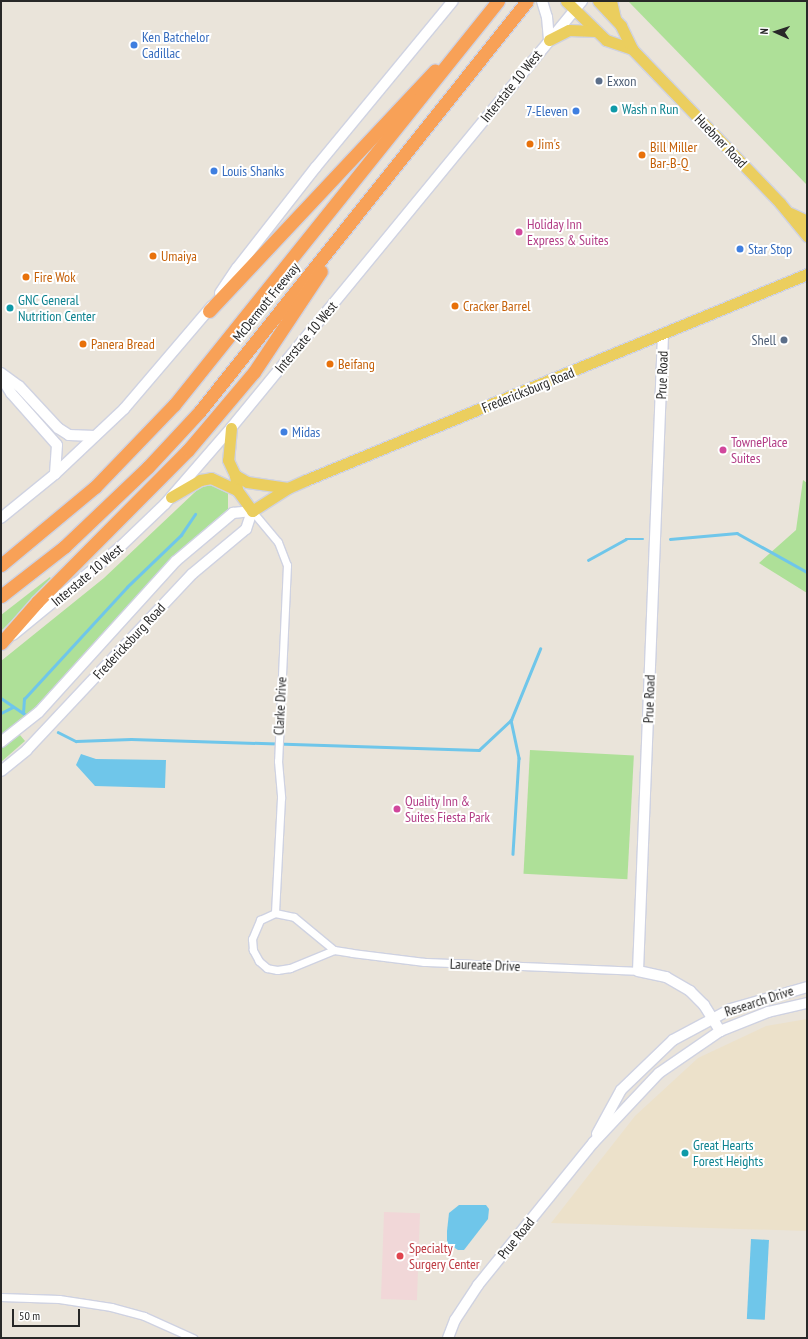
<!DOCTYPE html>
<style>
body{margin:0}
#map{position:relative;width:808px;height:1339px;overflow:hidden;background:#eae4da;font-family:"PT Sans Narrow",sans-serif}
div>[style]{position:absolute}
.education>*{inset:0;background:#ece1ca}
.medical>*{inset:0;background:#f1d7d8;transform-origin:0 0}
.green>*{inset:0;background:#aee098;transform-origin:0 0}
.water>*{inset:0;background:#6fc6ea;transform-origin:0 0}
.stream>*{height:2.5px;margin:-1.25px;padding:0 1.25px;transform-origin:1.25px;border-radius:1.25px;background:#6fc6ea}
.roads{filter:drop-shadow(1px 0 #cfd2e1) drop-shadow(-1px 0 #cfd2e1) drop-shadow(0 1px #cfd2e1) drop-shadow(0 -1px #cfd2e1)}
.street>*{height:7px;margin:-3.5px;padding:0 3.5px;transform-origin:3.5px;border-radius:3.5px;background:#fff}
.secondary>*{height:10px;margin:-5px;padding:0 5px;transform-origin:5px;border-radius:5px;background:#fff}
.primary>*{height:11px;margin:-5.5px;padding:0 5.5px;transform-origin:5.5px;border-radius:5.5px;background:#ebce5e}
.highway>*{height:13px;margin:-6.5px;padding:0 6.5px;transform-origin:6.5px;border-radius:6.5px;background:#f8a157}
.dots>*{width:11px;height:11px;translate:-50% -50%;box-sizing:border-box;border:2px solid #fff;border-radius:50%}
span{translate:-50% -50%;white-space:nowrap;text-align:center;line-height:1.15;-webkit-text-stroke:4px #fff;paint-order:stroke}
.shop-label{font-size:14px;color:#366cbe}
.left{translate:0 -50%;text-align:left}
.right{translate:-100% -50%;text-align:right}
.service-label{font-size:14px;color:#4e5e75}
.street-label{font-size:14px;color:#282828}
.culture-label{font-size:14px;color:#0d838f}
.food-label{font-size:14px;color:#c56008}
.hotel-label{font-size:14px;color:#b23c85}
.health-label{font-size:14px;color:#be3a42}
.frame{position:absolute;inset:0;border:2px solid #282828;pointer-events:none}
.north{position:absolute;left:756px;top:12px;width:40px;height:40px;-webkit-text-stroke:3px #fff;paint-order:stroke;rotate:273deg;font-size:11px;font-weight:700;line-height:16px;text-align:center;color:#282828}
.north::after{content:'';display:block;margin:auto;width:14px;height:18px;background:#282828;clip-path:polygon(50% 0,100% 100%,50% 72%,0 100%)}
.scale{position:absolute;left:12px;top:1309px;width:68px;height:18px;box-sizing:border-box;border:2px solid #282828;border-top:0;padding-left:5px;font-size:12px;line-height:14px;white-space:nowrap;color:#282828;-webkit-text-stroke:3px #fff;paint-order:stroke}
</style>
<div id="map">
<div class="education">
<i style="clip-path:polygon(807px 1019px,807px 1231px,551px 1223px,635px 1116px,698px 1058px,766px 1026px)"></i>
</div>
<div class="medical">
<i style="left:384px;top:1212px;width:36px;height:87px;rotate:2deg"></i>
</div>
<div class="green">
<i style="clip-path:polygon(628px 1px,807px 1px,807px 185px)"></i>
<i style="clip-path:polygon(803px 480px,807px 483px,807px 593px,759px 563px,796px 530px)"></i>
<i style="clip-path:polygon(213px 483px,228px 493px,228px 509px,179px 551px,15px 729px,25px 741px,1px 762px,1px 661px,104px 578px,194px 493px,204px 484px)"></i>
<i style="clip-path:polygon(50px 577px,52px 581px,1px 631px,1px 615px)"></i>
<i style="left:530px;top:750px;width:104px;height:124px;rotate:3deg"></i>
</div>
<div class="water">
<i style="clip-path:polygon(81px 754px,96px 759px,166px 760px,165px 788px,95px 786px,76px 765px)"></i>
<i style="clip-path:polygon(459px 1205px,486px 1205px,489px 1209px,488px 1219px,464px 1250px,458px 1250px,447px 1243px,447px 1231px,449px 1213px)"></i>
<i style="left:751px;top:1239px;width:18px;height:80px;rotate:3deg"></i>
</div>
<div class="stream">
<i style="left:670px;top:539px;width:67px;rotate:-5.1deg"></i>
<i style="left:737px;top:533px;width:80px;rotate:29.1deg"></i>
<i style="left:588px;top:560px;width:43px;rotate:-28.9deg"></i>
<i style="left:626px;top:539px;width:17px"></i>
<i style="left:1px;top:698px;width:29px;rotate:34deg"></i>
<i style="left:1px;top:713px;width:13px;rotate:-27deg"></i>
<i style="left:23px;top:713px;width:14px;rotate:-86deg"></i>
<i style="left:24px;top:699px;width:152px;rotate:-47.4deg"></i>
<i style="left:127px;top:587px;width:75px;rotate:-43.9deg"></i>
<i style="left:181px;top:535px;width:25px;rotate:-56deg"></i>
<i style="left:511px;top:720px;width:39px;rotate:78deg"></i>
<i style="left:519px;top:758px;width:96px;rotate:93.6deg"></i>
<i style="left:58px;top:732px;width:20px;rotate:27deg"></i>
<i style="left:76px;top:741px;width:55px;rotate:-2.1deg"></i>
<i style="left:131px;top:739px;width:348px;rotate:1.8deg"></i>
<i style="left:479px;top:750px;width:44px;rotate:-43.2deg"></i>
<i style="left:511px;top:720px;width:77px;rotate:-67.8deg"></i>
</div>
<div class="roads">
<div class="street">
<i style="left:252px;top:511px;width:40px;rotate:50deg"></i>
<i style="left:278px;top:542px;width:25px;rotate:69deg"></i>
<i style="left:287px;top:565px;width:196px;rotate:92.6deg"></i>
<i style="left:278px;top:761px;width:37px;rotate:85deg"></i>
<i style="left:281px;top:798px;width:115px;rotate:93deg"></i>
<i style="left:334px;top:950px;width:48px;rotate:157.8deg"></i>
<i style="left:290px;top:968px;width:13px;rotate:171deg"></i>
<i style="left:277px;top:970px;width:10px;rotate:-169deg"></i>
<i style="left:267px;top:968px;width:11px;rotate:-139deg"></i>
<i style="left:259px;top:961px;width:13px;rotate:-119deg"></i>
<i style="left:253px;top:950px;width:11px;rotate:-95deg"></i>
<i style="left:252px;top:939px;width:21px;rotate:-67deg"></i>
<i style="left:260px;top:920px;width:17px;rotate:-25deg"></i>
<i style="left:275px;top:913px;width:19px;rotate:12deg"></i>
<i style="left:294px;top:917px;width:52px;rotate:39.5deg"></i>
<i style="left:334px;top:950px;width:18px;rotate:9deg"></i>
<i style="left:352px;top:953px;width:73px;rotate:7.1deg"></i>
<i style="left:424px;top:962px;width:214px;rotate:2.4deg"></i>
<i style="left:1px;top:1297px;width:58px;rotate:2deg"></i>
<i style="left:59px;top:1299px;width:53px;rotate:8.7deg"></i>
<i style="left:111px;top:1307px;width:34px;rotate:15deg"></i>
<i style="left:144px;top:1316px;width:54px;rotate:24.2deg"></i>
</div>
<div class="secondary">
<i style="left:542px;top:1px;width:17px;rotate:73deg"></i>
<i style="left:547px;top:17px;width:23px;rotate:85deg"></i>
<i style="left:220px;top:293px;width:30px;rotate:-56deg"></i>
<i style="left:237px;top:268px;width:128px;rotate:-52deg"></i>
<i style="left:316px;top:167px;width:215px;rotate:-50.5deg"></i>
<i style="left:663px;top:335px;width:636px;rotate:92.25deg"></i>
<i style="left:638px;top:971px;width:29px;rotate:12deg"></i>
<i style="left:666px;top:977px;width:28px;rotate:30deg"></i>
<i style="left:690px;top:991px;width:20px;rotate:45deg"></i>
<i style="left:704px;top:1005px;width:31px;rotate:58deg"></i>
<i style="left:1px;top:373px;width:22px;rotate:36deg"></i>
<i style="left:19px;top:386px;width:57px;rotate:47.1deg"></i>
<i style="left:58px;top:428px;width:13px;rotate:32deg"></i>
<i style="left:69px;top:435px;width:26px;rotate:2deg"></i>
<i style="left:1px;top:377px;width:19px;rotate:58deg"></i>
<i style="left:11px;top:393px;width:69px;rotate:48.5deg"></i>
<i style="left:57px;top:445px;width:29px;rotate:94deg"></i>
<i style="left:1px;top:518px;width:70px;rotate:-39.2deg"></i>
<i style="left:55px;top:474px;width:95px;rotate:-43.3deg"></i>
<i style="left:124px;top:409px;width:135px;rotate:-49.5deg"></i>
<i style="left:13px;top:635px;width:139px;rotate:-39.4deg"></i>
<i style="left:120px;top:547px;width:62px;rotate:-43.7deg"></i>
<i style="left:165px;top:504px;width:101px;rotate:-49deg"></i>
<i style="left:231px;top:428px;width:553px;rotate:-50.58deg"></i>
<i style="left:1px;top:742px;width:48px;rotate:-38.3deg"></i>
<i style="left:39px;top:712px;width:204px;rotate:-47.8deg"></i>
<i style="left:176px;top:561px;width:75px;rotate:-40.1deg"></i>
<i style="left:233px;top:513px;width:19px;rotate:-6deg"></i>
<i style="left:252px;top:511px;width:19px;rotate:108deg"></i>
<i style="left:246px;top:529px;width:70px;rotate:140.2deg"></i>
<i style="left:192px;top:574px;width:241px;rotate:133.2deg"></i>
<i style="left:27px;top:750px;width:33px;rotate:141deg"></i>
<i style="left:597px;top:1134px;width:50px;rotate:-61.4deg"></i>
<i style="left:621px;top:1090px;width:72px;rotate:-43.9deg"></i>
<i style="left:673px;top:1040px;width:66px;rotate:-28.1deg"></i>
<i style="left:731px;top:1009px;width:79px;rotate:-16.1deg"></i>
<i style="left:448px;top:1338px;width:19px;rotate:-69deg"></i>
<i style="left:455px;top:1320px;width:42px;rotate:-56.7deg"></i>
<i style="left:478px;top:1285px;width:183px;rotate:-51deg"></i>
<i style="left:593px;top:1143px;width:96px;rotate:-46.7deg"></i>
<i style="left:659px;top:1073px;width:74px;rotate:-34.5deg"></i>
<i style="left:720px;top:1031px;width:52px;rotate:-21.6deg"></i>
<i style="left:768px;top:1012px;width:40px;rotate:-13deg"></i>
</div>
<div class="primary">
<i style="left:566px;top:1px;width:56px;rotate:44.3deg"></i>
<i style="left:606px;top:40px;width:28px;rotate:19deg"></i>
<i style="left:598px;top:1px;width:34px;rotate:47deg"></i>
<i style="left:621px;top:26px;width:25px;rotate:64deg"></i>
<i style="left:632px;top:49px;width:214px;rotate:46.1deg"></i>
<i style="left:780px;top:203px;width:43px;rotate:50.7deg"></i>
<i style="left:611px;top:1px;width:18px;rotate:77deg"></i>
<i style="left:549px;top:40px;width:22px;rotate:-27deg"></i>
<i style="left:569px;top:30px;width:27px;rotate:2deg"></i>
<i style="left:790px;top:213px;width:19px;rotate:25deg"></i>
<i style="left:231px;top:428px;width:32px;rotate:95deg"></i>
<i style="left:228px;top:460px;width:17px;rotate:65deg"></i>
<i style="left:235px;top:475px;width:15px;rotate:82deg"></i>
<i style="left:237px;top:490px;width:26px;rotate:54deg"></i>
<i style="left:252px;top:511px;width:43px;rotate:-32.6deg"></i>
<i style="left:288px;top:488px;width:20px;rotate:-24deg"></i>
<i style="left:306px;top:480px;width:542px;rotate:-22.35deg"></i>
<i style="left:235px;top:475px;width:14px;rotate:30deg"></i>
<i style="left:247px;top:482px;width:41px;rotate:8.3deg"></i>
<i style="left:171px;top:497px;width:34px;rotate:-30deg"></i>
<i style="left:200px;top:480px;width:11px;rotate:-10deg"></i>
<i style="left:211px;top:478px;width:29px;rotate:25deg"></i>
</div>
<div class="highway">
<i style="left:209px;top:311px;width:330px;rotate:-46.8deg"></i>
<i style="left:1px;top:565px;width:122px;rotate:-39.7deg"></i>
<i style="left:95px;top:487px;width:114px;rotate:-46.1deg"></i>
<i style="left:174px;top:405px;width:518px;rotate:-51.27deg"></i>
<i style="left:1px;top:596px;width:80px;rotate:-37.9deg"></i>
<i style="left:64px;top:547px;width:116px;rotate:-43.6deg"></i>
<i style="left:148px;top:467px;width:76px;rotate:-47.1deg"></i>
<i style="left:200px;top:411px;width:524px;rotate:-51.43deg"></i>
<i style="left:1px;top:643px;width:55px;rotate:-48.7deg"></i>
<i style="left:37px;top:602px;width:214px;rotate:-45.2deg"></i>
<i style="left:188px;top:450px;width:102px;rotate:-49.8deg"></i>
<i style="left:254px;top:372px;width:121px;rotate:-56.4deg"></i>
</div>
</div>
<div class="dots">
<i style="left:134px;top:45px;background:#3f7fe0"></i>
<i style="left:599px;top:81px;background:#5c6f8a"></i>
<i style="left:614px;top:109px;background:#0f9aa8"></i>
<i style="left:576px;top:111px;background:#3f7fe0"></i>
<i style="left:530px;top:144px;background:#e8710a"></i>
<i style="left:642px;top:155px;background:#e8710a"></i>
<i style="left:214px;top:171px;background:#3f7fe0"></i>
<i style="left:519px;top:232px;background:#d1479c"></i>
<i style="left:740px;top:249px;background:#3f7fe0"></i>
<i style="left:153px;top:256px;background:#e8710a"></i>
<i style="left:26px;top:277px;background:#e8710a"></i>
<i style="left:455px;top:306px;background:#e8710a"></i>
<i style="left:10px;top:308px;background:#0f9aa8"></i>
<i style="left:784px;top:340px;background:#5c6f8a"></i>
<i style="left:83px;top:344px;background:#e8710a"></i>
<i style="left:330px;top:364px;background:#e8710a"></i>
<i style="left:284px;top:432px;background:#3f7fe0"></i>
<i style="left:723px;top:450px;background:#d1479c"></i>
<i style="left:397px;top:809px;background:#d1479c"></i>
<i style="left:685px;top:1153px;background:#0f9aa8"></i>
<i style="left:400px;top:1256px;background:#e0444e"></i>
</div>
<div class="shop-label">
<span class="left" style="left:142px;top:45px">Ken Batchelor<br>Cadillac</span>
<span class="right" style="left:568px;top:111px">7-Eleven</span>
<span class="left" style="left:222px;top:171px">Louis Shanks</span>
<span class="left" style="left:748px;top:249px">Star Stop</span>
<span class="left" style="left:292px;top:432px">Midas</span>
</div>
<div class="service-label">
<span class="left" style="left:607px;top:81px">Exxon</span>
<span class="right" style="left:776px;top:340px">Shell</span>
</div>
<div class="street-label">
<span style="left:511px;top:86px;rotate:-51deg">Interstate 10 West</span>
<span style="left:721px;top:141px;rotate:46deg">Huebner Road</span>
<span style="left:266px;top:302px;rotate:-51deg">McDermott Freeway</span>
<span style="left:306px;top:337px;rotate:-50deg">Interstate 10 West</span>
<span style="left:662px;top:375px;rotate:-88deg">Prue Road</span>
<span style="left:528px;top:390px;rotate:-22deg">Fredericksburg Road</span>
<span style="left:87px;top:575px;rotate:-40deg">Interstate 10 West</span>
<span style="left:129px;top:641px;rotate:-47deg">Fredericksburg Road</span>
<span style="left:649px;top:699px;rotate:-88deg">Prue Road</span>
<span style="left:280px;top:706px;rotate:-87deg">Clarke Drive</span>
<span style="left:485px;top:965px;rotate:2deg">Laureate Drive</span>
<span style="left:759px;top:1001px;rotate:-18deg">Research Drive</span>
<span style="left:516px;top:1238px;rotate:-51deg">Prue Road</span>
</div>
<div class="culture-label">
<span class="left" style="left:622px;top:109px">Wash n Run</span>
<span class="left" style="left:18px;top:308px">GNC General<br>Nutrition Center</span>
<span class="left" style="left:693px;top:1153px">Great Hearts<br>Forest Heights</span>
</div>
<div class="food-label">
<span class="left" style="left:538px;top:144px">Jim's</span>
<span class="left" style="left:650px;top:155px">Bill Miller<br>Bar-B-Q</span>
<span class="left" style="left:161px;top:256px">Umaiya</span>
<span class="left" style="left:34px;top:277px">Fire Wok</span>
<span class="left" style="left:463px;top:306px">Cracker Barrel</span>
<span class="left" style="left:91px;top:344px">Panera Bread</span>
<span class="left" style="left:338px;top:364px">Beifang</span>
</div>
<div class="hotel-label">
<span class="left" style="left:527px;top:232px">Holiday Inn<br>Express &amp; Suites</span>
<span class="left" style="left:731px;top:450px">TownePlace<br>Suites</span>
<span class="left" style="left:405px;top:809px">Quality Inn &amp;<br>Suites Fiesta Park</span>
</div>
<div class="health-label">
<span class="left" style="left:409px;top:1256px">Specialty<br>Surgery Center</span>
</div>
<div class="frame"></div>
<div class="north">N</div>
<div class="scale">50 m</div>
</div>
